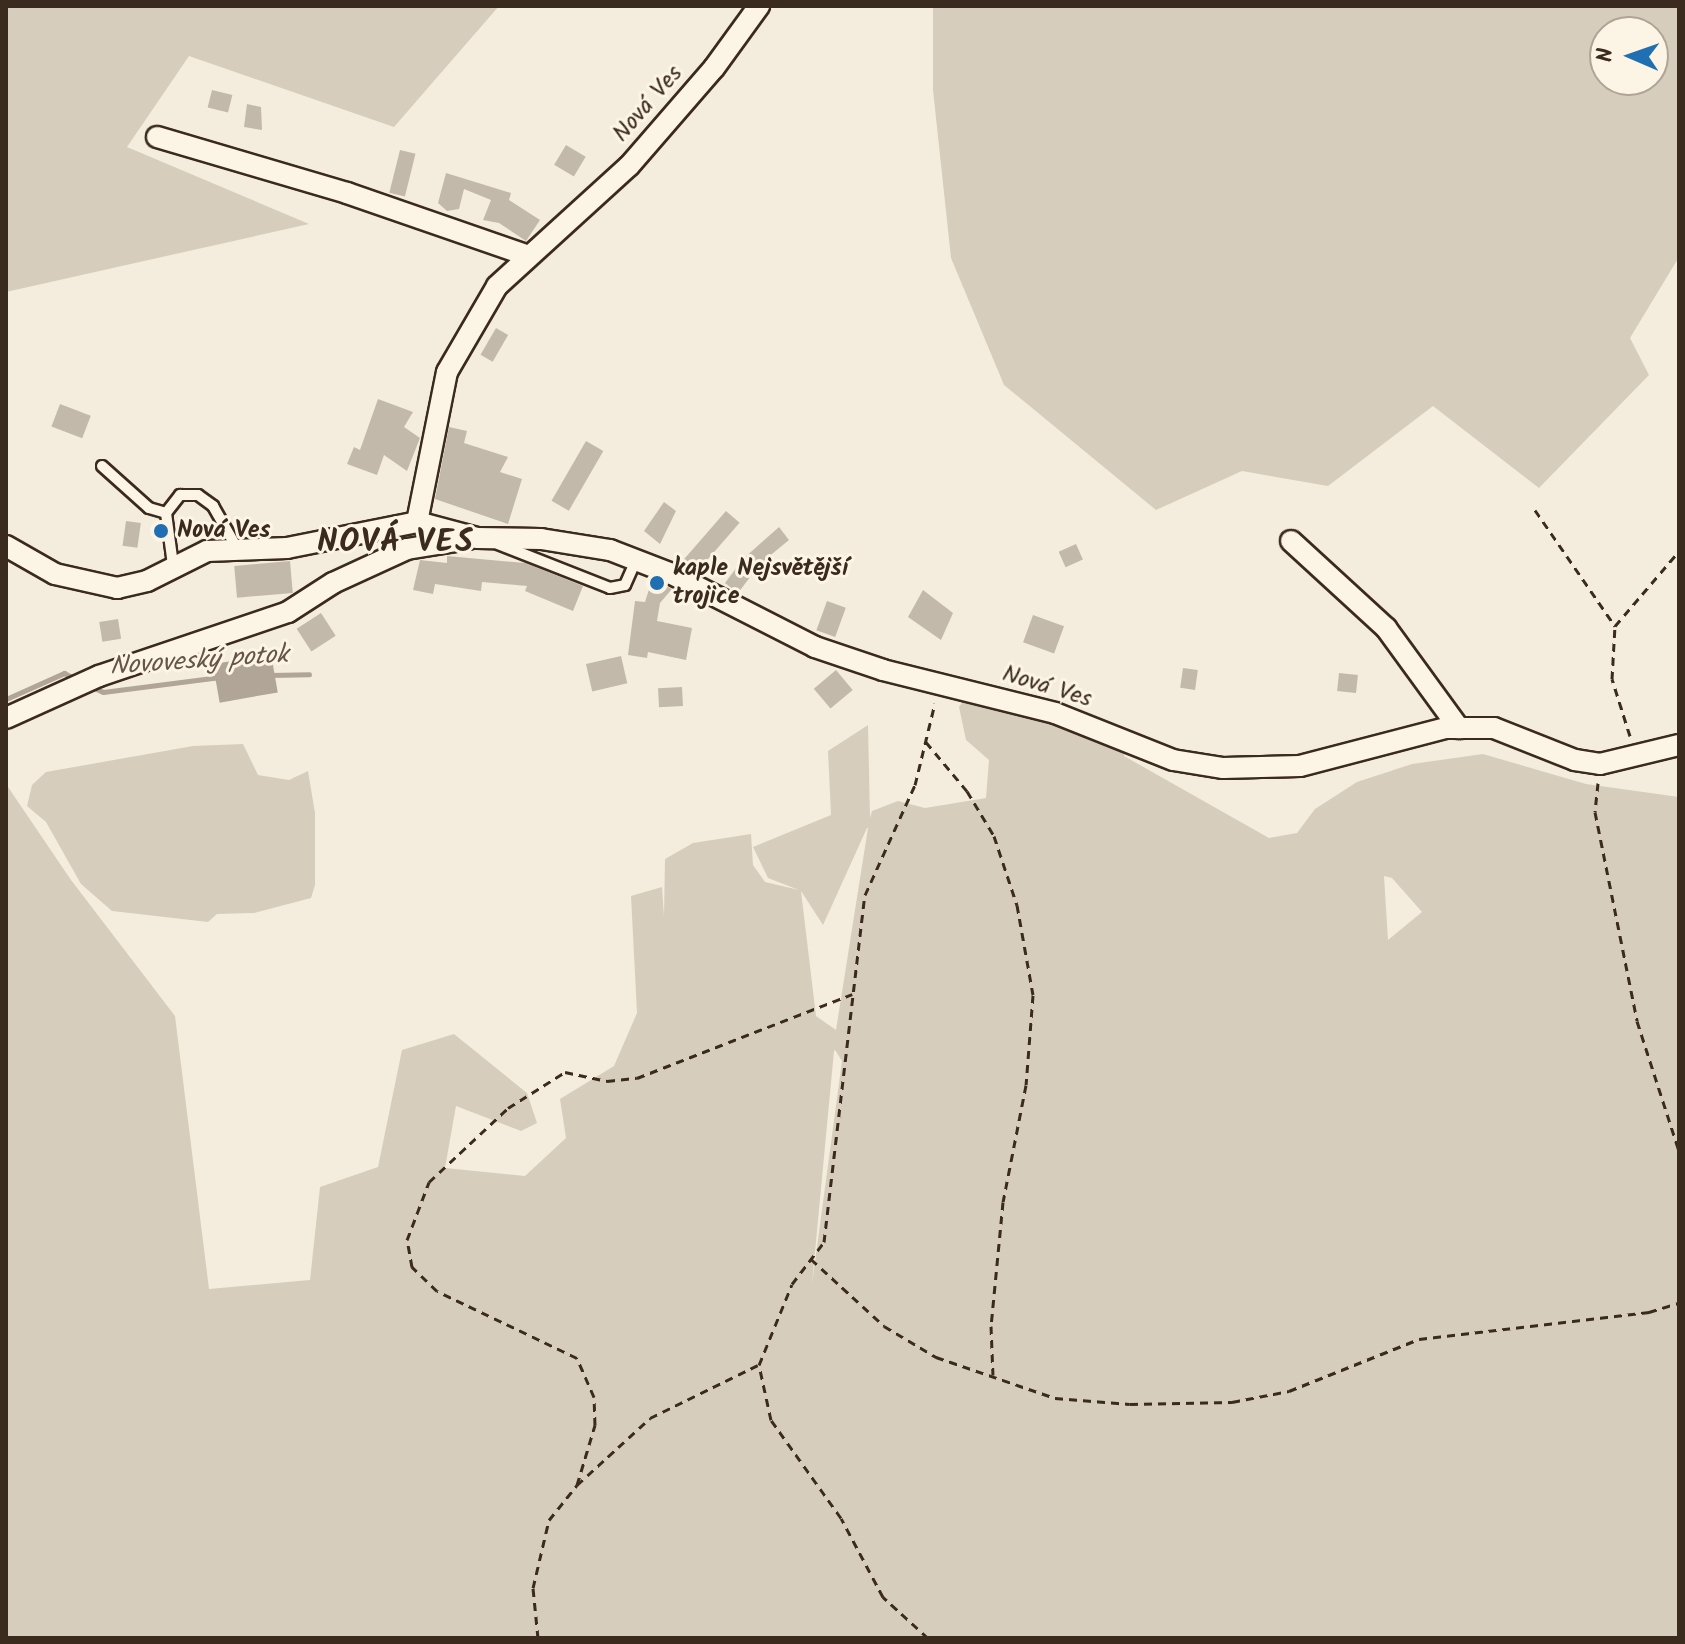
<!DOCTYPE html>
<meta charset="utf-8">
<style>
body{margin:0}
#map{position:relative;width:1685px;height:1644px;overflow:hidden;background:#f4eddd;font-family:Kalam,sans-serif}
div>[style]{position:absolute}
.green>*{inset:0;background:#d6cdbd}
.water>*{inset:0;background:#b0a596;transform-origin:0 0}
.stream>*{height:5px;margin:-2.5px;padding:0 2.5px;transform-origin:2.5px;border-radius:2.5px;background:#b0a596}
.building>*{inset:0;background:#c3b9aa;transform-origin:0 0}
.path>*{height:3px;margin-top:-1.5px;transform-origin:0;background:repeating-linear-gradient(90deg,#3b2a1e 0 8px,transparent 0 14px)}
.roads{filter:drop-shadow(2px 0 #3b2a1e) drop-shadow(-2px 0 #3b2a1e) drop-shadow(0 2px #3b2a1e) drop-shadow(0 -2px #3b2a1e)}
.service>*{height:10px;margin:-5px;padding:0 5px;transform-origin:5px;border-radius:5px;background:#fcf5e5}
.minor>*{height:20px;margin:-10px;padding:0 10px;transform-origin:10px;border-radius:10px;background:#fcf5e5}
.dots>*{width:22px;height:22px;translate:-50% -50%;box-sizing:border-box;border:4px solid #fcf5e5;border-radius:50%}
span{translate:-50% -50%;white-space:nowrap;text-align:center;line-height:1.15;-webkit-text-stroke:6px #fcf5e5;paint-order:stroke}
.street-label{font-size:24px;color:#3b2a1e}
.poi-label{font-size:24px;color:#3b2a1e;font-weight:700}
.left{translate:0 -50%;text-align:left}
.water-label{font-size:26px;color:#645548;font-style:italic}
.district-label{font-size:32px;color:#3b2a1e;font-weight:700;letter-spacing:2px}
.frame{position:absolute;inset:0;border:8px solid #3b2a1e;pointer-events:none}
.north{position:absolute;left:1589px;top:16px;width:80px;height:80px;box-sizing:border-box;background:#fcf5e5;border:2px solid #afa495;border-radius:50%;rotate:272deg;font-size:22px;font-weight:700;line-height:32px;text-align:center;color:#3b2a1e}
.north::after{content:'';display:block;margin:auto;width:28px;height:36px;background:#1f6fb2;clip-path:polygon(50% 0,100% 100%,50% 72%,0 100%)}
</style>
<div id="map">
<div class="green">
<i style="clip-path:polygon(6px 6px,499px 6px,394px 127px,189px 56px,127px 147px,309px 224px,6px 292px)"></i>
<i style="clip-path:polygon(evenodd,933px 6px,1679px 6px,1679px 257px,1630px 338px,1649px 375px,1539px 488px,1433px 406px,1328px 486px,1242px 471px,1156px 510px,1004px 385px,951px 258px,933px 90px,933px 6px,1605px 32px,1653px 32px,1653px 80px,1605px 80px,1605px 32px)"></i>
<i style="clip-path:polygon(evenodd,970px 691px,1125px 741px,1124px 756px,1269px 838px,1297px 833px,1315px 809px,1357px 782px,1412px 764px,1483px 754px,1586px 784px,1679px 797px,1679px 1638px,6px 1638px,6px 784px,71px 880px,175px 1016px,209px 1289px,310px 1280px,320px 1187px,378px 1167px,402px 1050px,454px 1034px,527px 1093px,537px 1123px,521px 1131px,456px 1106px,445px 1168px,525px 1176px,566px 1138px,560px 1099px,614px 1066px,637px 1013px,631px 896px,662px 887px,664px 917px,665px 859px,693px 843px,751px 834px,753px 865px,765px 882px,799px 890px,768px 878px,753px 847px,831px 815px,828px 751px,868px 725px,870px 818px,872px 811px,898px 801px,925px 808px,986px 798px,989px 760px,966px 740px,959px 707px,970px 691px,867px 828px,868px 828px,836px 1030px,816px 1016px,801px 891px,823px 925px,867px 828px,970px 691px,1384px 876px,1392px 878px,1422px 912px,1388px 940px,1384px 876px,970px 691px,835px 1050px,842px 1061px,812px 1284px,834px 1051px,835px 1050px)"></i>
<i style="clip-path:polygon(243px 744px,258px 775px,289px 780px,308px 771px,315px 813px,315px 885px,311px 898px,254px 913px,217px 914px,208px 922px,112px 911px,81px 884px,46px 822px,27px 806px,32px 785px,46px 772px,193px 746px)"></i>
</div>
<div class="water">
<i style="left:271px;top:654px;width:39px;height:59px;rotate:80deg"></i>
</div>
<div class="stream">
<i style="left:270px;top:675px;width:39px;rotate:-1deg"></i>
<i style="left:92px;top:687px;width:12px;rotate:24deg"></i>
<i style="left:103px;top:692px;width:118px;rotate:-7.3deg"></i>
<i style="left:6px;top:699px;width:64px;rotate:-24.1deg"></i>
<i style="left:64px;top:673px;width:13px;rotate:27deg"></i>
</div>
<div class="building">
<i style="left:212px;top:90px;width:21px;height:18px;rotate:14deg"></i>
<i style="clip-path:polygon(247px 104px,261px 107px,262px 130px,244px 127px)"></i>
<i style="left:566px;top:145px;width:23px;height:23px;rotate:31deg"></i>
<i style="left:400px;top:150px;width:16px;height:44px;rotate:14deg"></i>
<i style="clip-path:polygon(446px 173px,511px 193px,509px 200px,540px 220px,526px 241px,499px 223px,483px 220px,491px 200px,464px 189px,459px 209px,447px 211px,438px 203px)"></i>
<i style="left:496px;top:328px;width:14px;height:31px;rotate:30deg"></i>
<i style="clip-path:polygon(378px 399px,413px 412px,404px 427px,420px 438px,407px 471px,384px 455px,377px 475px,347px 464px,354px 447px,360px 450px)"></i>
<i style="left:60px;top:404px;width:33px;height:24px;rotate:21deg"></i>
<i style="clip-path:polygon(449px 427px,467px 431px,464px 443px,508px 457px,500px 472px,522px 479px,508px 524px,435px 499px)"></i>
<i style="left:586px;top:441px;width:20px;height:69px;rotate:30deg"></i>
<i style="clip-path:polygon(664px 502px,676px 511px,660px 544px,644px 531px)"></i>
<i style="left:726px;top:511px;width:18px;height:67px;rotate:41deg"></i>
<i style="left:126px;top:521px;width:15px;height:25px;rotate:8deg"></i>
<i style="clip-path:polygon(779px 527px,789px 540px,760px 564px,738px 593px,725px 583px,743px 559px)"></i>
<i style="left:1076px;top:544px;width:17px;height:19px;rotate:66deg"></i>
<i style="clip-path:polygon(447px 556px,525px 563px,583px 586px,573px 611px,525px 591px,527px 586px,482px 582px,481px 591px,435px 584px,433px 594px,413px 590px,420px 560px,447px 563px)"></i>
<i style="left:290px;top:561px;width:32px;height:56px;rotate:85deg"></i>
<i style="clip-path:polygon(652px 580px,672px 589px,660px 603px,657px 621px,692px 628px,686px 660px,648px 652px,647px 658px,628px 655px,635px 601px,645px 602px)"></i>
<i style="clip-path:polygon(923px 590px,953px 613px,941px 640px,908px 617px)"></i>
<i style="left:827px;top:601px;width:20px;height:31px;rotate:20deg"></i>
<i style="left:321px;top:613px;width:27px;height:29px;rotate:57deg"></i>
<i style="left:1033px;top:615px;width:33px;height:29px;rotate:20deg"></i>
<i style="left:118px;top:619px;width:20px;height:19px;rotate:81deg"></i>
<i style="left:621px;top:656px;width:28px;height:36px;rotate:77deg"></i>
<i style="left:1183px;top:668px;width:15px;height:20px;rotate:8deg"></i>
<i style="left:836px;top:670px;width:26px;height:29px;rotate:50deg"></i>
<i style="left:1339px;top:673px;width:19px;height:18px;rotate:6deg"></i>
<i style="left:682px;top:687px;width:19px;height:24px;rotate:87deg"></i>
</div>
<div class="path">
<i style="left:1535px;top:510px;width:141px;rotate:55.4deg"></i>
<i style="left:1630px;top:736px;width:60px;rotate:-107.5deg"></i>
<i style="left:1612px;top:679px;width:53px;rotate:-86.8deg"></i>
<i style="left:1615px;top:626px;width:99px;rotate:-49.5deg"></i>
<i style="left:926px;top:742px;width:64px;rotate:50.1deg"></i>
<i style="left:967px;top:791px;width:52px;rotate:59deg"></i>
<i style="left:994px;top:836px;width:73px;rotate:71.6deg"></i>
<i style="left:1017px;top:905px;width:91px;rotate:79.9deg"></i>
<i style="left:1033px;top:995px;width:90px;rotate:94.4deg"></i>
<i style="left:1026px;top:1085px;width:119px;rotate:101.1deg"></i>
<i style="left:1003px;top:1202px;width:125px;rotate:95.5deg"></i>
<i style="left:991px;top:1326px;width:49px;rotate:87.7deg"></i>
<i style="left:1598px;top:783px;width:29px;rotate:96deg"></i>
<i style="left:1595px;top:812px;width:213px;rotate:78.6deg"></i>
<i style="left:1637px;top:1021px;width:137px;rotate:72.1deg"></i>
<i style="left:811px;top:1259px;width:99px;rotate:42.5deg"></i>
<i style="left:884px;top:1326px;width:61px;rotate:30.8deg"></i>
<i style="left:936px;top:1357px;width:126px;rotate:19deg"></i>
<i style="left:1055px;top:1398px;width:75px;rotate:4.6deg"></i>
<i style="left:1130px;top:1404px;width:102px;rotate:-1.1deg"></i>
<i style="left:1232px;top:1402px;width:58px;rotate:-10.9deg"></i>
<i style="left:1289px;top:1391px;width:140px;rotate:-21.8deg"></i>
<i style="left:1419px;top:1339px;width:232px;rotate:-6.7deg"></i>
<i style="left:1649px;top:1312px;width:31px;rotate:-17deg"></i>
<i style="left:577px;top:1485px;width:63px;rotate:-73.3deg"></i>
<i style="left:595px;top:1425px;width:28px;rotate:-92deg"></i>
<i style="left:594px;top:1397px;width:43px;rotate:-113.6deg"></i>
<i style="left:577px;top:1358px;width:155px;rotate:-154.4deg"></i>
<i style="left:437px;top:1291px;width:35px;rotate:-136deg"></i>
<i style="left:412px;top:1267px;width:27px;rotate:-100deg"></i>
<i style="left:407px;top:1240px;width:62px;rotate:-69.2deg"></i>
<i style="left:429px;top:1182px;width:108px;rotate:-43.1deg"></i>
<i style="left:508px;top:1108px;width:67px;rotate:-32.3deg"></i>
<i style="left:565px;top:1072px;width:43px;rotate:12.1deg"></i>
<i style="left:607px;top:1081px;width:30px;rotate:-6deg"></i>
<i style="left:637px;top:1078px;width:231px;rotate:-21.3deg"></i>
<i style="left:538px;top:1638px;width:50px;rotate:-95.7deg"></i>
<i style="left:533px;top:1588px;width:70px;rotate:-76.8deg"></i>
<i style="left:549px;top:1520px;width:45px;rotate:-51.3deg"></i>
<i style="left:577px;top:1485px;width:99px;rotate:-42.5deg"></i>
<i style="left:650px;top:1418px;width:120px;rotate:-26.1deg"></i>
<i style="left:928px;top:1638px;width:61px;rotate:-137.7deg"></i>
<i style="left:883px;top:1597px;width:89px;rotate:-118deg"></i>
<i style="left:841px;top:1518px;width:120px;rotate:-125.5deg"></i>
<i style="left:771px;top:1420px;width:56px;rotate:-102.3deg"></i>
<i style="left:759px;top:1365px;width:87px;rotate:-67.8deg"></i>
<i style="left:792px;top:1284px;width:53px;rotate:-52.7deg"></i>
<i style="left:824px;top:1242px;width:349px;rotate:-83.3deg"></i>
<i style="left:865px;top:895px;width:121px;rotate:-65.6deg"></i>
<i style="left:915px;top:785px;width:84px;rotate:-76.3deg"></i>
</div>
<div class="roads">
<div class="service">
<i style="left:102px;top:466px;width:63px;rotate:41.8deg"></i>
<i style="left:149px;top:508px;width:18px;rotate:16deg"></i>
<i style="left:498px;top:544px;width:120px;rotate:21.4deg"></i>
<i style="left:610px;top:588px;width:15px;rotate:-11deg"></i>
<i style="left:625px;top:585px;width:27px;rotate:-66deg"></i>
<i style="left:173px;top:565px;width:52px;rotate:-97.7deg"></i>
<i style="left:166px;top:513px;width:23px;rotate:-52deg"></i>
<i style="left:180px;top:495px;width:18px"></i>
<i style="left:198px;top:495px;width:19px;rotate:36deg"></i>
<i style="left:213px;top:506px;width:51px;rotate:60.4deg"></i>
</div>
<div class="minor">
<i style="left:157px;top:137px;width:198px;rotate:16.4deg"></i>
<i style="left:347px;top:193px;width:189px;rotate:19.1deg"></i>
<i style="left:417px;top:522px;width:153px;rotate:-78.7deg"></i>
<i style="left:447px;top:372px;width:99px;rotate:-59.8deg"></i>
<i style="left:497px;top:286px;width:178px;rotate:-42.3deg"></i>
<i style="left:629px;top:166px;width:130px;rotate:-49.1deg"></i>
<i style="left:714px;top:68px;width:77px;rotate:-54deg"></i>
<i style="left:1291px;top:541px;width:129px;rotate:42.5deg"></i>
<i style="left:1386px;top:628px;width:124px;rotate:53.9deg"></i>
<i style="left:6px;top:546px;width:56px;rotate:29.7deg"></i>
<i style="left:55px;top:574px;width:64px;rotate:12.7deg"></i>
<i style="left:117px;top:588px;width:31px;rotate:-13deg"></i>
<i style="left:147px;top:581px;width:67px;rotate:-26.6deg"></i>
<i style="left:207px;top:551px;width:80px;rotate:-2.1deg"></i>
<i style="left:287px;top:548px;width:133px;rotate:-11.3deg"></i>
<i style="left:417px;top:522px;width:62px;rotate:14.9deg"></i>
<i style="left:477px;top:538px;width:64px;rotate:0.9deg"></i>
<i style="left:541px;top:539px;width:70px;rotate:9.1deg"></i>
<i style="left:610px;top:550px;width:66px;rotate:21.2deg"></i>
<i style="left:672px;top:574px;width:161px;rotate:27deg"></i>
<i style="left:815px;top:647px;width:72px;rotate:18.7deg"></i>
<i style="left:883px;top:670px;width:177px;rotate:14deg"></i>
<i style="left:1055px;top:713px;width:127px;rotate:21.7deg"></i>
<i style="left:1173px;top:760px;width:51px;rotate:9.1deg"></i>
<i style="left:1223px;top:768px;width:77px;rotate:-1.5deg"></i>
<i style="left:1300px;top:766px;width:151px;rotate:-14.6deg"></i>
<i style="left:1446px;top:728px;width:48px"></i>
<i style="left:1494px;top:728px;width:87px;rotate:21.6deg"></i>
<i style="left:1575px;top:760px;width:25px;rotate:9deg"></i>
<i style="left:1600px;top:764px;width:81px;rotate:-13.5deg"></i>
<i style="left:6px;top:718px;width:102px;rotate:-24.3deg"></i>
<i style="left:99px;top:676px;width:200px;rotate:-18.7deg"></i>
<i style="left:288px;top:612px;width:54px;rotate:-32.8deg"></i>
<i style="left:333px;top:583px;width:81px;rotate:-24.7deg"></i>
<i style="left:407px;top:549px;width:63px;rotate:-9.2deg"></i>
</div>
</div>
<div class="dots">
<i style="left:161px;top:531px;background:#1f6fb2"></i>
<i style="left:657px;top:583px;background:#1f6fb2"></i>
</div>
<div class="street-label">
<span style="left:648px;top:104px;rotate:-49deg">Nová Ves</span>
<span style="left:1047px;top:687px;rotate:17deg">Nová Ves</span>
</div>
<div class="poi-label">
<span class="left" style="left:177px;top:531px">Nová Ves</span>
<span class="left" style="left:673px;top:583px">kaple Nejsvětější<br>trojice</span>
</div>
<div class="water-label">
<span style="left:199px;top:662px;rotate:-4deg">Novoveský potok</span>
</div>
<div class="district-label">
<span style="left:396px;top:543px">NOVÁ VES</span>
</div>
<div class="frame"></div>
<div class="north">N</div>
</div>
